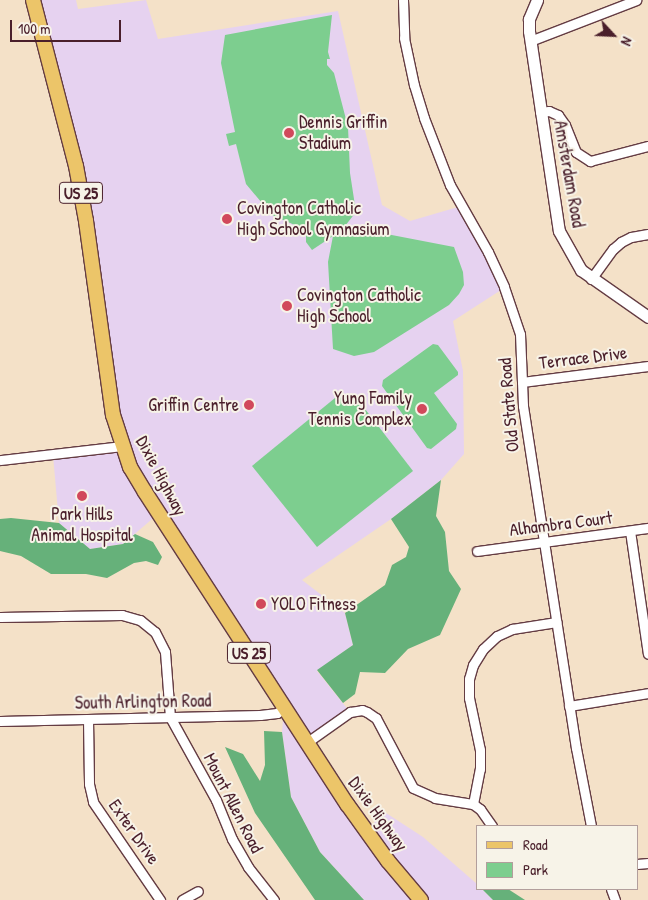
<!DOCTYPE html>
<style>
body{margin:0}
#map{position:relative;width:648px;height:900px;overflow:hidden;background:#f4e1c8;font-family:"Patrick Hand",sans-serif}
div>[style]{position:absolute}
.built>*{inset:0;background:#e6d2f0}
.green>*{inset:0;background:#7dce8f}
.forest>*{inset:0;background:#66b17a}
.roads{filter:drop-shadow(1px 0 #643c43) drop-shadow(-1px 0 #643c43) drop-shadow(0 1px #643c43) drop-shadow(0 -1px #643c43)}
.minor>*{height:9px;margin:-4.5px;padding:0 4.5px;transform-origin:4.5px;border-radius:4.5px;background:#fff}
.tertiary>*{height:11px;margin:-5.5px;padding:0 5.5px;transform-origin:5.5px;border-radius:5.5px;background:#fff}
.primary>*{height:14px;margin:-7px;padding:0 7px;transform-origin:7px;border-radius:7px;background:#ecc569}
.dots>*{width:14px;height:14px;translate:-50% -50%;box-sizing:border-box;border:2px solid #f7f3e8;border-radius:50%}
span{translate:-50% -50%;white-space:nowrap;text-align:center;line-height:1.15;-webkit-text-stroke:4px #f7f3e8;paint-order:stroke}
.shield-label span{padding:1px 4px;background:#f7f3e8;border:1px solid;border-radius:4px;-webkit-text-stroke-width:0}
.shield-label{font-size:16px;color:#4a1f2b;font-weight:700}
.poi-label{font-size:18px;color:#4a1f2b}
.left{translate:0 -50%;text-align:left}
.right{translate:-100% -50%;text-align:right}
.street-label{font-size:18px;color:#4a1f2b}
.legend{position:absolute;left:476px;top:825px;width:162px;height:65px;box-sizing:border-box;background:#f7f3e8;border:1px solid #b29e9c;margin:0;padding:6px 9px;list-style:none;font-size:15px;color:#4a1f2b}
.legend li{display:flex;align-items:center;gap:10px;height:25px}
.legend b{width:25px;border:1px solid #b29e9c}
.north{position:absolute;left:588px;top:10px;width:50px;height:50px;-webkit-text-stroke:4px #f7f3e8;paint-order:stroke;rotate:115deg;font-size:14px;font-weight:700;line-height:20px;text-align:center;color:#4a1f2b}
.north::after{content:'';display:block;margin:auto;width:18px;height:22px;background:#4a1f2b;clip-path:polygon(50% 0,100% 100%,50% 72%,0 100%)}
.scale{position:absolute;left:10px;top:20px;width:111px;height:22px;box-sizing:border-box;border:2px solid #4a1f2b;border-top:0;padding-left:6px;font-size:15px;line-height:18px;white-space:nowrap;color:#4a1f2b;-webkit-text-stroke:4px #f7f3e8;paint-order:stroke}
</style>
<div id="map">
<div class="built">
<i style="clip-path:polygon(33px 0,76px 0,78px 9px,146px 0,158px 39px,338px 11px,382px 205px,410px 221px,458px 207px,470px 226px,501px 290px,453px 321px,463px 371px,464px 454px,441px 480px,391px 519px,302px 580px,345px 613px,353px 645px,317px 671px,350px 712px,307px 743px,367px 832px,383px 811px,423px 837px,477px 884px,477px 889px,482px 889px,493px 900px,364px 900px,320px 852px,291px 797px,282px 732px,284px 708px,158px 514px,123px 544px,90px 549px,59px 523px,53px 455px,122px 446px,86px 221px)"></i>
</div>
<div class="green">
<i style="clip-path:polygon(332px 15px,328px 52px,330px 59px,327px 59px,327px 65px,334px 73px,348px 127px,350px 173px,356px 212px,345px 226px,454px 247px,463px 272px,464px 285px,459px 294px,449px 305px,374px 352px,354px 356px,333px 349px,328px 262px,333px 236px,312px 250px,306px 242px,306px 230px,272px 215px,246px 184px,236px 144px,229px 146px,226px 134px,235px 132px,221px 63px,225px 35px)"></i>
<i style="clip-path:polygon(433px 344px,438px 345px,458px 372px,458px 375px,434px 393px,457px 424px,456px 429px,431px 449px,427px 448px,382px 386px,383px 380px)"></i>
<i style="clip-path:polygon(355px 396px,413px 471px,317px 547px,252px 466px,335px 398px)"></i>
</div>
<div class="forest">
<i style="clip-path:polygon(441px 480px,436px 516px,445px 532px,449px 571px,461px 589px,440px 635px,408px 649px,385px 673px,360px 672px,355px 694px,343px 703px,317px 670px,353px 645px,345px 613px,385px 585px,392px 565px,406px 557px,409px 547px,391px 519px)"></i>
<i style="clip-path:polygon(11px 518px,59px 523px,90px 549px,123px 544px,135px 534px,153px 542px,162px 557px,158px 565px,146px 561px,134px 563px,107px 578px,86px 574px,51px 574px,21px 556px,0 551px,0 519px)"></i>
<i style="clip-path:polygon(264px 731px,282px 732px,291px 797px,320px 852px,364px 900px,315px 900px,255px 813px,225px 747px,243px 754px,260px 781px,265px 765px)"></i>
<i style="clip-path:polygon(482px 889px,508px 889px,525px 900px,493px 900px)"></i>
</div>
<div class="roads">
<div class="minor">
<i style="left:403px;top:0;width:38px;rotate:88deg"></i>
<i style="left:404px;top:38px;width:48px;rotate:78deg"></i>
<i style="left:414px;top:85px;width:34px;rotate:73deg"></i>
<i style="left:424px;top:118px;width:72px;rotate:68.8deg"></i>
<i style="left:450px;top:185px;width:77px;rotate:60.4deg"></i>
<i style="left:488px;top:252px;width:38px;rotate:65deg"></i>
<i style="left:504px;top:287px;width:50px;rotate:71.2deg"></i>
<i style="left:520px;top:334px;width:72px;rotate:87.6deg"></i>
<i style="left:523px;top:406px;width:346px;rotate:81.2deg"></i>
<i style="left:576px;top:748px;width:79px;rotate:79.1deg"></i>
<i style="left:530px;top:41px;width:114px;rotate:-21.1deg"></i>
<i style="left:540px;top:112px;width:9px;rotate:-6deg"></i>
<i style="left:549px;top:111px;width:10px;rotate:24deg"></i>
<i style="left:558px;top:115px;width:12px;rotate:55deg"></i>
<i style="left:565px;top:125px;width:29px;rotate:68deg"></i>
<i style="left:576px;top:152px;width:17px;rotate:33deg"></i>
<i style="left:590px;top:161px;width:60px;rotate:-14.5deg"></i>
<i style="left:591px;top:279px;width:37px;rotate:-54deg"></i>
<i style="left:613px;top:249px;width:11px;rotate:-41deg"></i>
<i style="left:621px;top:242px;width:11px;rotate:-27deg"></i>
<i style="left:631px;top:237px;width:17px;rotate:-10deg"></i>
<i style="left:522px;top:382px;width:127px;rotate:-7.2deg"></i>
<i style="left:0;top:460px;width:123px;rotate:-6.5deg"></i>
<i style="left:630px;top:531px;width:124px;rotate:81.7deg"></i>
<i style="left:477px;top:551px;width:173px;rotate:-7.7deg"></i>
<i style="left:0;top:617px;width:122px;rotate:-0.9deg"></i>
<i style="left:122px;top:615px;width:19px;rotate:16deg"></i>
<i style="left:140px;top:620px;width:19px;rotate:39deg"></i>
<i style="left:155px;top:632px;width:22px;rotate:63deg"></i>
<i style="left:165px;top:652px;width:65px;rotate:85.6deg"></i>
<i style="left:170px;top:717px;width:95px;rotate:61deg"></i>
<i style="left:216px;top:800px;width:42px;rotate:67.7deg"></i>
<i style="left:232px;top:839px;width:32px;rotate:60deg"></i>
<i style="left:248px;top:867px;width:42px;rotate:51.8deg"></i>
<i style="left:569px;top:706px;width:80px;rotate:-9.3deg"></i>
<i style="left:88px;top:719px;width:65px;rotate:89.1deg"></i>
<i style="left:89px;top:784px;width:18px;rotate:77deg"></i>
<i style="left:93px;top:802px;width:119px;rotate:55.6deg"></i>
<i style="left:0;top:721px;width:260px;rotate:-1.3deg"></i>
<i style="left:260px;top:715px;width:17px;rotate:-7deg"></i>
<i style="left:277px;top:713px;width:9px;rotate:-36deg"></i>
<i style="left:306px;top:743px;width:54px;rotate:-35.2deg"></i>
<i style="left:350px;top:712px;width:12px;rotate:-9deg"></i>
<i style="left:362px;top:710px;width:5px;rotate:22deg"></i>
<i style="left:367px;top:712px;width:11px;rotate:34deg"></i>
<i style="left:376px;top:718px;width:79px;rotate:62.1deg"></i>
<i style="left:413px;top:788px;width:24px;rotate:24deg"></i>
<i style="left:435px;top:798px;width:38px;rotate:9deg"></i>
<i style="left:473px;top:804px;width:9px;rotate:36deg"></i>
<i style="left:480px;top:809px;width:21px;rotate:55deg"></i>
<i style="left:473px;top:804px;width:36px;rotate:-79deg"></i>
<i style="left:480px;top:769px;width:19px;rotate:-90deg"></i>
<i style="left:480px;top:750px;width:53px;rotate:-101.9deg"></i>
<i style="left:469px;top:698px;width:19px;rotate:-90deg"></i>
<i style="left:469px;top:679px;width:15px;rotate:-74deg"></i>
<i style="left:473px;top:665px;width:19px;rotate:-58deg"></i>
<i style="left:483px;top:649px;width:19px;rotate:-43deg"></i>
<i style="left:497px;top:636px;width:17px;rotate:-25deg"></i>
<i style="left:512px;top:629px;width:45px;rotate:-9deg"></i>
<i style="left:637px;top:864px;width:11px;rotate:-5deg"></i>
<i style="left:611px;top:889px;width:12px;rotate:70deg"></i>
<i style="left:182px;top:900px;width:18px;rotate:-29deg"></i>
</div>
<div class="tertiary">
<i style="left:537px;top:0;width:21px;rotate:113deg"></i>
<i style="left:529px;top:19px;width:12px;rotate:90deg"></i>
<i style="left:529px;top:31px;width:202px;rotate:81.5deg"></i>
<i style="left:559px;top:231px;width:45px;rotate:60.6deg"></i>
<i style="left:581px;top:270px;width:82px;rotate:35deg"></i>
</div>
<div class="primary">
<i style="left:33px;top:0;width:171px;rotate:75.5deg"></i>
<i style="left:76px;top:166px;width:56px;rotate:79.7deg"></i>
<i style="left:86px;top:221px;width:196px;rotate:82.1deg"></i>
<i style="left:113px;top:415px;width:55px;rotate:71.9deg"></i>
<i style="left:130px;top:467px;width:29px;rotate:59deg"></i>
<i style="left:145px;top:492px;width:372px;rotate:57.1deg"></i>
<i style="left:347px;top:804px;width:70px;rotate:54.3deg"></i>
<i style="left:388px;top:861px;width:51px;rotate:49.8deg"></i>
</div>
</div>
<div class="dots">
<i style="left:289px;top:133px;background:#d1495b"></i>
<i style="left:227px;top:219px;background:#d1495b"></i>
<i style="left:287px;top:306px;background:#d1495b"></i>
<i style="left:249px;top:405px;background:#d1495b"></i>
<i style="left:422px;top:409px;background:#d1495b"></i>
<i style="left:82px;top:496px;background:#d1495b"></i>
<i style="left:261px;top:604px;background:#d1495b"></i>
</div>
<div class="shield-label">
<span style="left:81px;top:193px">US 25</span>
<span style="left:249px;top:653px">US 25</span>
</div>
<div class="poi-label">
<span class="left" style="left:299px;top:133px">Dennis Griffin<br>Stadium</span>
<span class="left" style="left:237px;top:219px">Covington Catholic<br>High School Gymnasium</span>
<span class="left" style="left:297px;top:306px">Covington Catholic<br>High School</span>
<span class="right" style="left:412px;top:409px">Yung Family<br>Tennis Complex</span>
<span class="right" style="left:239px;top:405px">Griffin Centre</span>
<span style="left:82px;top:525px">Park Hills<br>Animal Hospital</span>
<span class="left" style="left:271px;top:604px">YOLO Fitness</span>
</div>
<div class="street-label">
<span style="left:569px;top:174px;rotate:80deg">Amsterdam Road</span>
<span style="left:583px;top:358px;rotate:-7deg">Terrace Drive</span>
<span style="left:509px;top:405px;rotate:-95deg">Old State Road</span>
<span style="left:161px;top:476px;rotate:62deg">Dixie Highway</span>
<span style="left:561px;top:524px;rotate:-7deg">Alhambra Court</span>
<span style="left:143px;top:702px;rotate:-1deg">South Arlington Road</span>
<span style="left:233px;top:803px;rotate:63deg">Mount Allen Road</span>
<span style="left:378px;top:814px;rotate:54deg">Dixie Highway</span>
<span style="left:134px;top:832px;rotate:55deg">Exter Drive</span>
</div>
<ul class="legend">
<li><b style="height:6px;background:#ecc569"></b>Road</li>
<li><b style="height:14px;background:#7dce8f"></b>Park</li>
</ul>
<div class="north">N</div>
<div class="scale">100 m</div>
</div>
